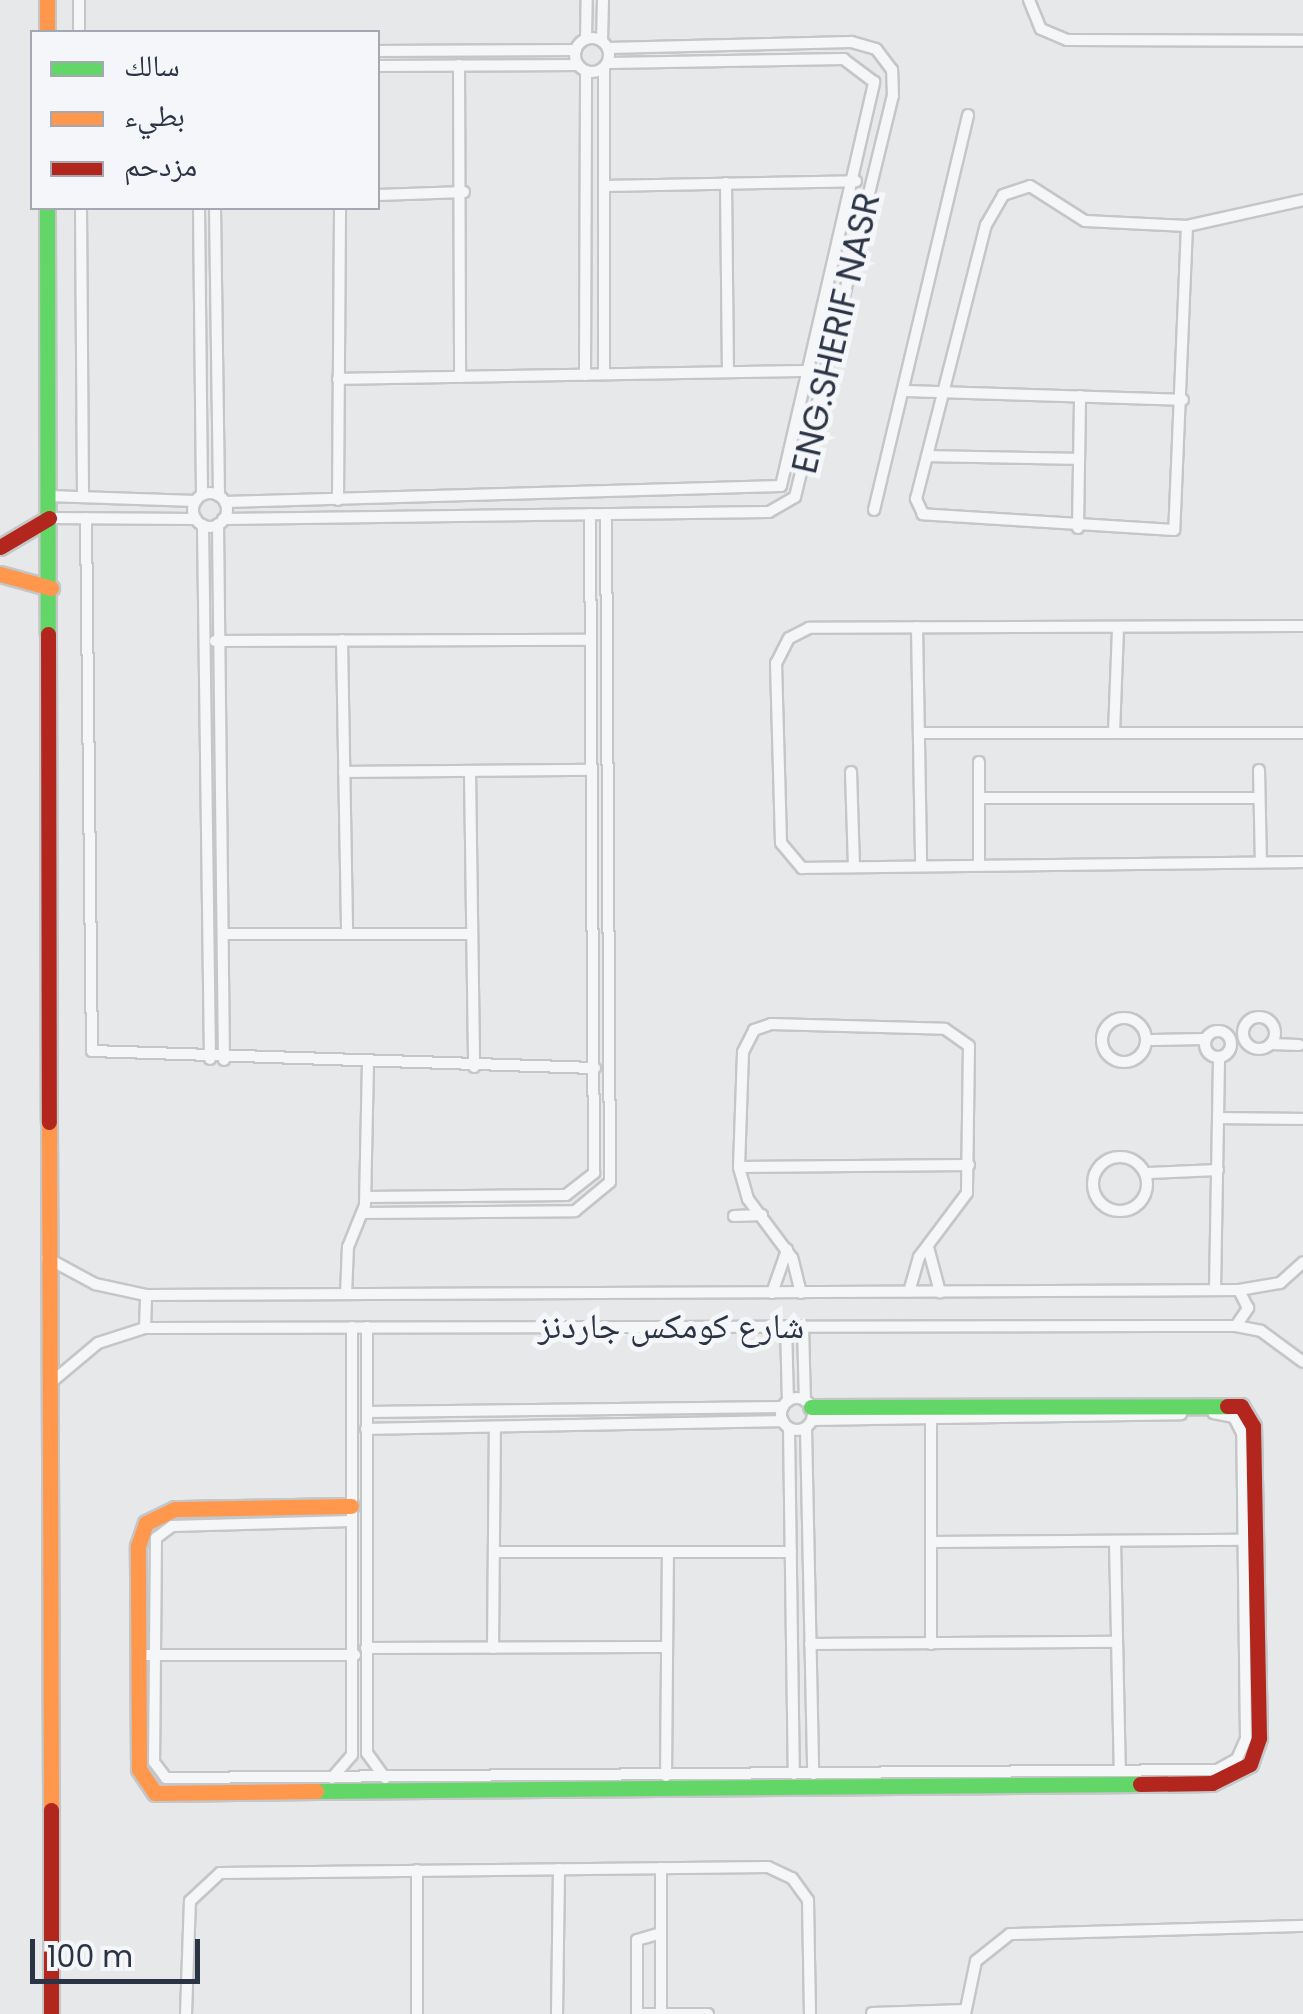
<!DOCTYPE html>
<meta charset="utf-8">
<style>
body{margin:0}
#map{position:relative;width:1303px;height:2014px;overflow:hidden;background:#e6e8ea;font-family:Poppins,"Noto Naskh Arabic",sans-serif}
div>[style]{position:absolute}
.roads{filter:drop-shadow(2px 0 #c4c6c8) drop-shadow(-2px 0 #c4c6c8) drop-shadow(0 2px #c4c6c8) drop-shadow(0 -2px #c4c6c8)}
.street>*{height:10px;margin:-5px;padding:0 5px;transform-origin:5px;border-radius:5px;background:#f5f6f7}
.street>.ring{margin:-5px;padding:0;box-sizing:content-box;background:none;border:10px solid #f5f6f7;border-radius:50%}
.fast>*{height:15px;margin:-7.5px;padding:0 7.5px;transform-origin:7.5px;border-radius:7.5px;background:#63d668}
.slow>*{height:15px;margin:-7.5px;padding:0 7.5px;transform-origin:7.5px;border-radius:7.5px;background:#ff974d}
.jam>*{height:15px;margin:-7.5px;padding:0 7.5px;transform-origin:7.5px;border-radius:7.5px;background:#b3261e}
span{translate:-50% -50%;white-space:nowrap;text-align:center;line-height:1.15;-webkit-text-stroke:10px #f4f6f9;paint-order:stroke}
.street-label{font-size:35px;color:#2b3445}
.legend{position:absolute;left:30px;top:30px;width:350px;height:180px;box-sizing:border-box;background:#f4f6f9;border:2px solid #a4a8b1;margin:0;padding:12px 18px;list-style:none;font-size:30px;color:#2b3445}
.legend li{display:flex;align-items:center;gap:20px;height:50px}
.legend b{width:50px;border:2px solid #a4a8b1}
.scale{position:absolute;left:30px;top:1939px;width:170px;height:45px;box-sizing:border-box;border:5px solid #2b3445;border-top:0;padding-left:12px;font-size:30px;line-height:35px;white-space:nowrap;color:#2b3445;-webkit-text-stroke:8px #f4f6f9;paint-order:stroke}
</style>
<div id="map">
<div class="roads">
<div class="street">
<i style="left:1029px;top:0;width:31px;rotate:68deg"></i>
<i style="left:1041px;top:29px;width:28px;rotate:23deg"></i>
<i style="left:1067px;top:40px;width:236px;rotate:0.2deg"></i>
<i style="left:79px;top:32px;width:32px;rotate:-90deg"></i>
<i class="ring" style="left:575px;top:38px;width:24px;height:24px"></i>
<i style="left:586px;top:39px;width:39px;rotate:-89deg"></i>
<i style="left:602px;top:41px;width:41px;rotate:-88.6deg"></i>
<i style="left:378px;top:51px;width:198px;rotate:-0.3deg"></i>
<i style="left:459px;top:65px;width:312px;rotate:89.8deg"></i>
<i style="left:378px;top:66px;width:200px;rotate:-0.3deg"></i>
<i style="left:726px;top:183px;width:189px;rotate:89.4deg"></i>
<i style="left:604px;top:186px;width:252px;rotate:-1.1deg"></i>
<i style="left:378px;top:195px;width:86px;rotate:-2deg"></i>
<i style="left:81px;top:208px;width:288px;rotate:89.6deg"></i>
<i style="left:199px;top:208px;width:287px;rotate:89.4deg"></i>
<i style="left:215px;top:208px;width:288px;rotate:89.2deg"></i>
<i style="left:1187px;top:226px;width:304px;rotate:92.4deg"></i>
<i style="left:1174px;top:530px;width:252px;rotate:-176.4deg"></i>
<i style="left:923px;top:514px;width:17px;rotate:-115deg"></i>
<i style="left:916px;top:499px;width:283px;rotate:-75.7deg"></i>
<i style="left:986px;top:225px;width:34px;rotate:-60deg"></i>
<i style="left:1003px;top:195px;width:28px;rotate:-18deg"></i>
<i style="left:1030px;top:186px;width:65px;rotate:32.5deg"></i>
<i style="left:1085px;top:221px;width:102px;rotate:2.8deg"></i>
<i style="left:1187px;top:226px;width:119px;rotate:-12.6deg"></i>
<i style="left:604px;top:374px;width:306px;rotate:-90deg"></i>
<i style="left:585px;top:375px;width:304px;rotate:-89.8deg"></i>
<i style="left:338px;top:379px;width:472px;rotate:-1deg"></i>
<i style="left:903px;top:391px;width:280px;rotate:1.8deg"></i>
<i style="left:928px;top:456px;width:151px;rotate:1.1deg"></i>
<i class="ring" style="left:193px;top:493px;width:24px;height:24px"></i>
<i style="left:48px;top:496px;width:148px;rotate:1.9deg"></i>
<i style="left:338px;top:500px;width:292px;rotate:-89.6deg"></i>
<i style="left:225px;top:502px;width:556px;rotate:-1.65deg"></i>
<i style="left:781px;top:486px;width:415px;rotate:-77deg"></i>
<i style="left:874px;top:82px;width:38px;rotate:-143deg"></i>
<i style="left:844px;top:59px;width:236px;rotate:179deg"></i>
<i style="left:874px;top:510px;width:406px;rotate:-76.6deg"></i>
<i style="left:49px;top:518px;width:147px;rotate:0.4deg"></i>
<i style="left:86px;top:518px;width:533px;rotate:89.36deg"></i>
<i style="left:92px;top:1051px;width:503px;rotate:1.94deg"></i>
<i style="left:223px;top:519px;width:546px;rotate:-0.73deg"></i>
<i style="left:769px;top:512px;width:30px;rotate:-30deg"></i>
<i style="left:795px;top:497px;width:413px;rotate:-76.3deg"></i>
<i style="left:893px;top:96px;width:26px;rotate:-92deg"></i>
<i style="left:892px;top:70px;width:26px;rotate:-127deg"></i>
<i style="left:876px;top:49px;width:26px;rotate:-164deg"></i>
<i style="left:851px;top:42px;width:243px;rotate:178.6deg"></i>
<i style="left:218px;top:524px;width:536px;rotate:89.36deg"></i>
<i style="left:203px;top:525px;width:534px;rotate:89.25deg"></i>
<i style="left:1078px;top:528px;width:132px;rotate:-89.1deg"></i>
<i style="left:1303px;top:626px;width:494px;rotate:179.8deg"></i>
<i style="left:809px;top:628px;width:22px;rotate:153deg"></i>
<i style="left:789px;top:638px;width:28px;rotate:117deg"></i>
<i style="left:776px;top:663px;width:180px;rotate:88.4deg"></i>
<i style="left:781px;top:843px;width:33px;rotate:50deg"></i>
<i style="left:802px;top:868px;width:501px;rotate:-0.69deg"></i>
<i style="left:917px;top:627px;width:239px;rotate:89deg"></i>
<i style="left:342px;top:640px;width:294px;rotate:89deg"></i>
<i style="left:215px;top:641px;width:376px;rotate:-0.2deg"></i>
<i style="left:919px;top:733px;width:384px"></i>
<i style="left:1114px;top:733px;width:104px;rotate:-87.8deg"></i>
<i style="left:1259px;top:770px;width:92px;rotate:88.8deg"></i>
<i style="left:470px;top:771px;width:296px;rotate:89.2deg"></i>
<i style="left:344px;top:772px;width:248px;rotate:-0.5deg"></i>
<i style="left:851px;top:772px;width:95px;rotate:88.2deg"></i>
<i style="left:979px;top:798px;width:280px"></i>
<i style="left:979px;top:865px;width:103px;rotate:-90deg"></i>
<i style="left:223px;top:934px;width:249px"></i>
<i class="ring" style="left:1243px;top:1017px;width:22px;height:22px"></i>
<i class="ring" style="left:1102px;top:1018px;width:34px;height:34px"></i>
<i class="ring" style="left:1205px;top:1031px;width:16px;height:16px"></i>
<i style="left:1152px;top:1040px;width:53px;rotate:-1.1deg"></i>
<i style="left:1271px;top:1044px;width:28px;rotate:2deg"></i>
<i style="left:1218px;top:1118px;width:85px;rotate:0.7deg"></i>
<i class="ring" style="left:1093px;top:1157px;width:44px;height:44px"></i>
<i style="left:739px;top:1167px;width:230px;rotate:-0.5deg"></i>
<i style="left:1149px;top:1173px;width:69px;rotate:-2.5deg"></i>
<i style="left:366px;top:1197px;width:200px;rotate:-0.6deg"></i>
<i style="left:566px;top:1195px;width:36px;rotate:-38deg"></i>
<i style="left:594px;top:1173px;width:659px;rotate:-90.35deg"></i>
<i style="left:363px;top:1213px;width:212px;rotate:-0.5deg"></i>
<i style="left:575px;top:1211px;width:45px;rotate:-39.6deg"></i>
<i style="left:610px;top:1182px;width:668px;rotate:-90.34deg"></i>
<i style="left:734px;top:1216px;width:28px;rotate:-2deg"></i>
<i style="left:928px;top:1247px;width:47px;rotate:75.1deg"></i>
<i style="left:47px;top:1258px;width:55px;rotate:28.4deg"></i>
<i style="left:95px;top:1284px;width:52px;rotate:12.2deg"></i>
<i style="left:146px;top:1295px;width:1093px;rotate:-0.26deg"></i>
<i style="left:1239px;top:1290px;width:42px;rotate:-9.7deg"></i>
<i style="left:1280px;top:1283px;width:31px;rotate:-42deg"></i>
<i style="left:1215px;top:1290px;width:232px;rotate:-89deg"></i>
<i style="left:772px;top:1293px;width:46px;rotate:-70.8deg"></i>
<i style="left:801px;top:1293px;width:36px;rotate:-104deg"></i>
<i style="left:792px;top:1258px;width:74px;rotate:-126.7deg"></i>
<i style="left:748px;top:1199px;width:33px;rotate:-106deg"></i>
<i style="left:739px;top:1167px;width:115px;rotate:-88deg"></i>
<i style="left:743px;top:1052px;width:25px;rotate:-63deg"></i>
<i style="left:754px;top:1030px;width:18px;rotate:-19deg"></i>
<i style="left:771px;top:1024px;width:174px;rotate:1.6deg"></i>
<i style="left:945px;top:1029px;width:29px;rotate:35deg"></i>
<i style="left:969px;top:1046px;width:147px;rotate:90.8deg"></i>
<i style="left:967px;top:1193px;width:80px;rotate:126.9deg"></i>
<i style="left:919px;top:1257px;width:36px;rotate:106deg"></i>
<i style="left:346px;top:1294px;width:47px;rotate:-87.6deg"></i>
<i style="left:348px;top:1247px;width:45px;rotate:-68deg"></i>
<i style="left:365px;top:1205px;width:139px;rotate:-88.8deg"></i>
<i style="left:786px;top:1326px;width:75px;rotate:88.5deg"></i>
<i style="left:803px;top:1326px;width:75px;rotate:88.5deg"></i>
<i style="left:1236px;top:1326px;width:22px;rotate:-56deg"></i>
<i style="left:1248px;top:1308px;width:20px;rotate:-117deg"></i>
<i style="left:367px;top:1327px;width:426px;rotate:90deg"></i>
<i style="left:367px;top:1753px;width:31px;rotate:54deg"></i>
<i style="left:145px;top:1328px;width:33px;rotate:-88deg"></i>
<i style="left:48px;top:1385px;width:65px;rotate:-40deg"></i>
<i style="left:98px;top:1343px;width:49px;rotate:-17.7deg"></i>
<i style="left:145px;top:1328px;width:1091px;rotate:-0.11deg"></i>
<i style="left:1236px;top:1326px;width:25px;rotate:11deg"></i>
<i style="left:1261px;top:1331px;width:52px;rotate:36.4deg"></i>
<i class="ring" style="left:781px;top:1398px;width:22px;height:22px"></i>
<i style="left:367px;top:1412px;width:416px;rotate:-0.7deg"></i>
<i style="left:812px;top:1420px;width:369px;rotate:-0.9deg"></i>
<i style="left:789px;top:1428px;width:346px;rotate:89.2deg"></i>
<i style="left:806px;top:1428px;width:346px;rotate:88.8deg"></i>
<i style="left:366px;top:1429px;width:417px;rotate:-1.1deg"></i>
<i style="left:351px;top:1521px;width:179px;rotate:178.4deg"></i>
<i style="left:172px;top:1526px;width:20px;rotate:143deg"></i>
<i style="left:156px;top:1538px;width:224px;rotate:90.5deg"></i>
<i style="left:154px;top:1762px;width:20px;rotate:53deg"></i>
<i style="left:166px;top:1778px;width:1051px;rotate:-0.44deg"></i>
<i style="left:1217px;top:1770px;width:23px;rotate:-29deg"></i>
<i style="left:1237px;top:1759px;width:22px;rotate:-66deg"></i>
<i style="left:1246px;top:1739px;width:306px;rotate:-90.7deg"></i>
<i style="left:1242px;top:1433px;width:18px;rotate:-117deg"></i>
<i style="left:1234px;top:1417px;width:21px;rotate:-169deg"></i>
<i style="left:1115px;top:1541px;width:230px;rotate:88.8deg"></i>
<i style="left:931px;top:1542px;width:311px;rotate:-0.4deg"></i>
<i style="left:494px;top:1552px;width:297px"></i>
<i style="left:810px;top:1644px;width:307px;rotate:-0.4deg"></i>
<i style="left:931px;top:1644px;width:227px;rotate:-90deg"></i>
<i style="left:366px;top:1648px;width:301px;rotate:-0.2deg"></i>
<i style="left:493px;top:1648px;width:221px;rotate:-89.5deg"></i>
<i style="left:139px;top:1655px;width:216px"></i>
<i style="left:666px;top:1776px;width:224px;rotate:-89.5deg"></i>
<i style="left:332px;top:1778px;width:30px;rotate:-49deg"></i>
<i style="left:352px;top:1755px;width:428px;rotate:-90deg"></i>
<i style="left:417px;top:1870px;width:144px;rotate:90deg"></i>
<i style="left:661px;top:2013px;width:145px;rotate:-90deg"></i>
<i style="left:872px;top:2013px;width:93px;rotate:-1.8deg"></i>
<i style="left:186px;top:2014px;width:113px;rotate:-88deg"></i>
<i style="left:190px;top:1901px;width:41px;rotate:-43deg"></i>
<i style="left:220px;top:1873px;width:548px;rotate:-0.63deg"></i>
<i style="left:768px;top:1867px;width:26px;rotate:25deg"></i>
<i style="left:792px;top:1878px;width:27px;rotate:54deg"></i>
<i style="left:808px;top:1900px;width:114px;rotate:89deg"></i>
<i style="left:557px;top:2014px;width:145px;rotate:-89.2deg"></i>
<i style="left:637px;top:2014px;width:74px;rotate:-90deg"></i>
<i style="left:637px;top:1940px;width:25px;rotate:-16deg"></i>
<i style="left:637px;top:2014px;width:71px"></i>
<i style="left:965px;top:2014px;width:54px;rotate:-78.3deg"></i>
<i style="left:976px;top:1961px;width:43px;rotate:-38.5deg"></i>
<i style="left:1010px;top:1934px;width:293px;rotate:-1.6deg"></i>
</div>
<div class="fast">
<i style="left:47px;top:208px;width:426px;rotate:89.9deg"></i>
<i style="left:811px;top:1407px;width:416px;rotate:-0.1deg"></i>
<i style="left:316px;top:1791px;width:824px;rotate:-0.49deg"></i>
</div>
<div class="slow">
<i style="left:47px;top:0;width:32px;rotate:90deg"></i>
<i style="left:0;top:574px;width:53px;rotate:15.4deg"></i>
<i style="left:49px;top:1122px;width:688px;rotate:89.83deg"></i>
<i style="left:316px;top:1791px;width:161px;rotate:179.3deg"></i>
<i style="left:155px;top:1793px;width:29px;rotate:-124deg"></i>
<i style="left:139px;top:1769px;width:223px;rotate:-90.3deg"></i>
<i style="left:138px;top:1546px;width:24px;rotate:-71deg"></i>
<i style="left:146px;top:1523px;width:32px;rotate:-26deg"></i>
<i style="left:175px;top:1509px;width:176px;rotate:-1deg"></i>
</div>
<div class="jam">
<i style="left:0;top:547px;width:57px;rotate:-30.6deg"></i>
<i style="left:48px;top:634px;width:488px;rotate:89.9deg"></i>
<i style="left:1140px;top:1784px;width:72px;rotate:-0.8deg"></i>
<i style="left:1212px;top:1783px;width:42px;rotate:-26.6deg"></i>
<i style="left:1250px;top:1764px;width:28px;rotate:-71deg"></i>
<i style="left:1259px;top:1738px;width:312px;rotate:-91.1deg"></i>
<i style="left:1253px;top:1426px;width:23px;rotate:-121deg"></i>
<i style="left:1241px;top:1406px;width:14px;rotate:180deg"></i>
<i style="left:51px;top:1810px;width:204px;rotate:90deg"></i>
</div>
</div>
<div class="street-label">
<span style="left:836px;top:333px;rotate:-77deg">ENG.SHERIF NASR</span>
<span style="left:671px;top:1326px">شارع كومكس جاردنز</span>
</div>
<ul class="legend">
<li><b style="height:12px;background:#63d668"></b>سالك</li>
<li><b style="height:12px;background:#ff974d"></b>بطيء</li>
<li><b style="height:12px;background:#b3261e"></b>مزدحم</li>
</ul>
<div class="scale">100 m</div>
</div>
